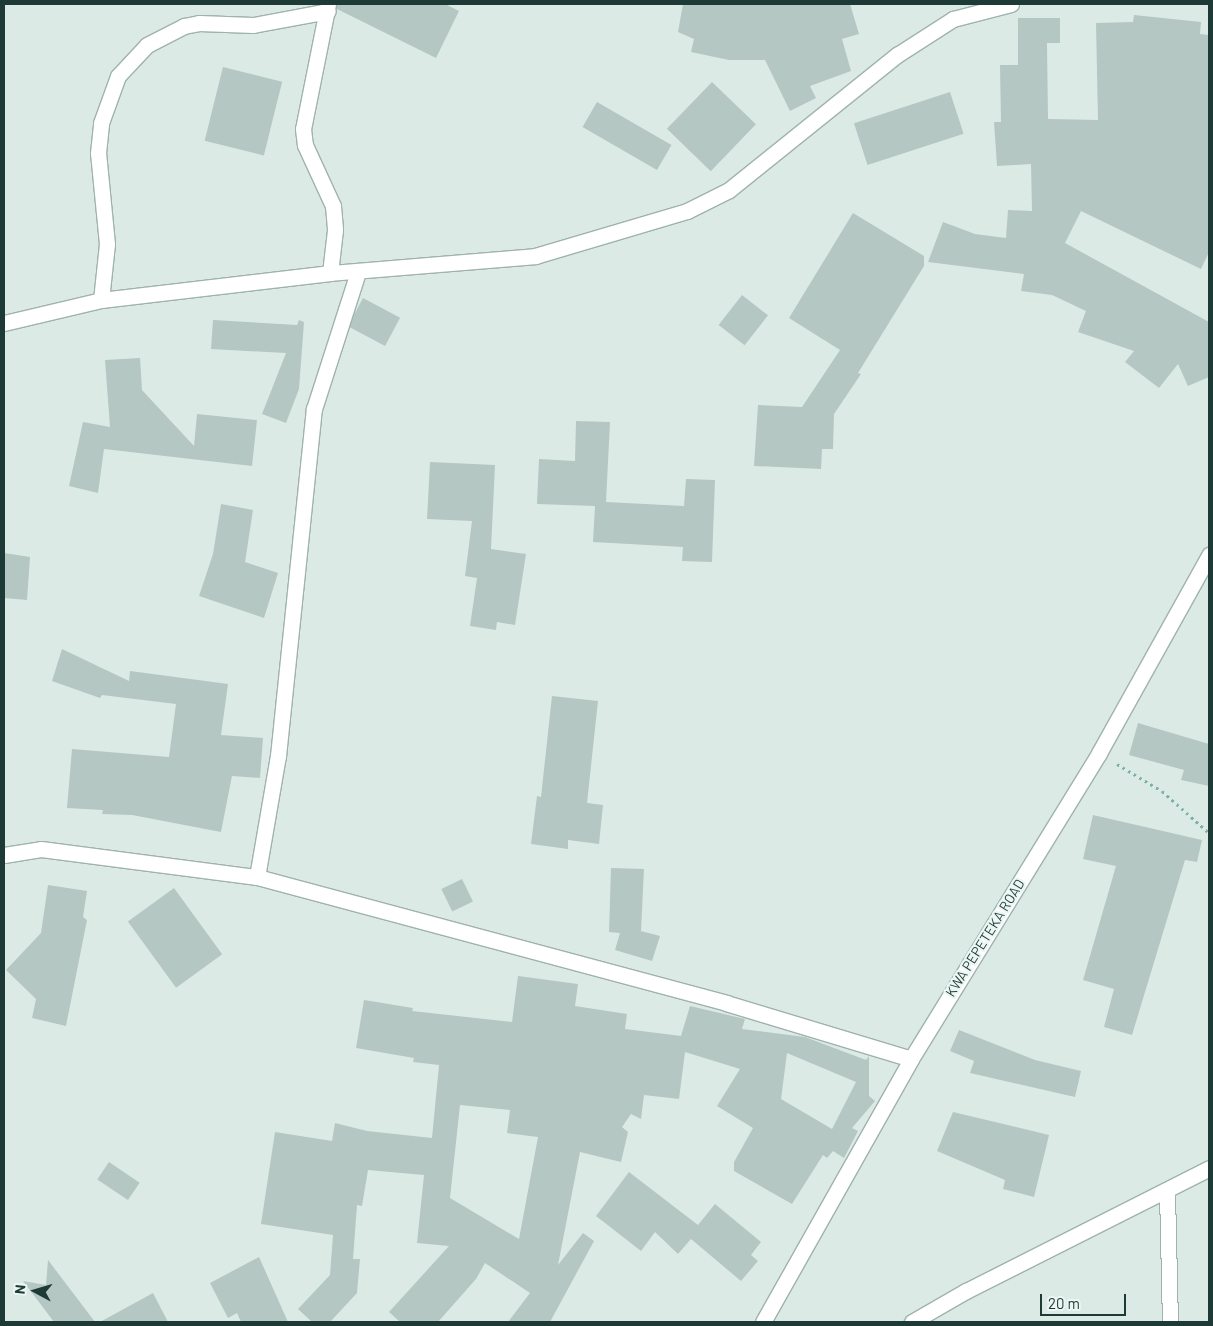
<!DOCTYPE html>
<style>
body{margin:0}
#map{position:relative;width:1213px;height:1326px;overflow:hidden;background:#dceae6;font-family:Barlow,sans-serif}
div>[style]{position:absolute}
.building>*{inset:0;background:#b4c7c3;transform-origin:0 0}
.path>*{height:3px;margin-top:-1.5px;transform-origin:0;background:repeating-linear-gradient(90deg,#7ab0a9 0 2.5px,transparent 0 6.5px)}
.roads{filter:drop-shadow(1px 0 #9fb2ae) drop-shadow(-1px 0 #9fb2ae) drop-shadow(0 1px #9fb2ae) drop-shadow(0 -1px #9fb2ae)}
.minor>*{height:15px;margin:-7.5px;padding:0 7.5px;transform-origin:7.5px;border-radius:7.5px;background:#fff}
span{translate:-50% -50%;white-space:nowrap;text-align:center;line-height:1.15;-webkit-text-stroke:4.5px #ecf6f3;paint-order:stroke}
.street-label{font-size:14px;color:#1d3a37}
.frame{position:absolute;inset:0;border:5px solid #1d3a37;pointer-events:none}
.north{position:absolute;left:10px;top:1266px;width:50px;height:50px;-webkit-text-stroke:4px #ecf6f3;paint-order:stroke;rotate:276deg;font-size:14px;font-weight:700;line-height:20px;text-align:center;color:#1d3a37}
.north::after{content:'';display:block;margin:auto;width:18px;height:22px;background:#1d3a37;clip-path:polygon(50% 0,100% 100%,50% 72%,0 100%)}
.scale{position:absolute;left:1040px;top:1294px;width:86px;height:22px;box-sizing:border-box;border:2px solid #1d3a37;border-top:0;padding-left:6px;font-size:15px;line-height:18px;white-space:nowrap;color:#1d3a37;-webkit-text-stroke:4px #ecf6f3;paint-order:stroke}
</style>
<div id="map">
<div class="building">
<i style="clip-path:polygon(337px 4px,445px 4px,459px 11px,436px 58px,337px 9px)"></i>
<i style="clip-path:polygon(683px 4px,850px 4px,859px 34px,842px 39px,851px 71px,810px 86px,816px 98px,790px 111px,765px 60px,729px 60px,691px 52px,694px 39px,678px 32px)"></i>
<i style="clip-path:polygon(1134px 15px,1201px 22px,1200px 34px,1209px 35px,1209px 252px,1201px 269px,1081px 211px,1065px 243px,1209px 322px,1209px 377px,1188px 386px,1178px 364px,1159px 388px,1125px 362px,1134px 351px,1078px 332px,1086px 311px,1052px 295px,1021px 291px,1024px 274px,928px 262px,943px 222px,975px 234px,1006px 238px,1008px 210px,1032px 211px,1031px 164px,997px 166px,994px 122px,1001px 122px,1000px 65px,1018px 65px,1018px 18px,1060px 18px,1060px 43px,1047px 43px,1048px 119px,1098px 120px,1096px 23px,1133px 22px)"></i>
<i style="left:223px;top:67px;width:61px;height:76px;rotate:14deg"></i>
<i style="left:712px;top:82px;width:61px;height:65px;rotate:44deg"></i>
<i style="left:950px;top:92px;width:44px;height:101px;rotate:72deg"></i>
<i style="left:597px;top:102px;width:86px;height:29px;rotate:30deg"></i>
<i style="clip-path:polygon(853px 213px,924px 256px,924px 266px,858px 373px,861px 374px,834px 414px,833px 449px,822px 449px,821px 469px,754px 466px,758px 405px,802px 407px,840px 350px,789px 318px)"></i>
<i style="left:742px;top:295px;width:33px;height:38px;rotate:38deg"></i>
<i style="left:363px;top:298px;width:42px;height:32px;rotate:28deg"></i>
<i style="clip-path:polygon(213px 320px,297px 325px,299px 320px,304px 322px,299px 389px,286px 423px,262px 414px,286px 353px,211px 349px)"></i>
<i style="clip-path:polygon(140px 358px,142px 390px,194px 446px,197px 414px,257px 420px,252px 466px,104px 449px,98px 493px,69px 486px,83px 422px,110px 427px,105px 360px)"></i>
<i style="clip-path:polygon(576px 421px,610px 422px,606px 502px,684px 506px,686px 479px,715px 480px,712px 562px,682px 561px,683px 547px,593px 542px,595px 506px,537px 504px,539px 459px,575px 461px)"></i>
<i style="clip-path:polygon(430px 462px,495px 465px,491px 549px,526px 554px,515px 625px,497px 622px,496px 630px,470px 626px,477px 578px,465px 576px,472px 521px,427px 519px)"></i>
<i style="clip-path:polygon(221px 504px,253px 510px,245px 562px,278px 573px,264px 618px,199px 596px,213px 554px)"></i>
<i style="clip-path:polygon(4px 553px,30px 557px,27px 600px,4px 598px)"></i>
<i style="clip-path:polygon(62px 649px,129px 681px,130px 671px,228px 684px,221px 735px,263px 738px,260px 778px,232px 776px,221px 832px,132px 815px,102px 814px,103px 810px,67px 808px,72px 749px,169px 757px,176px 704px,102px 695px,100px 698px,52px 681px)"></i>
<i style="clip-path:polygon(552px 696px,598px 701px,587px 803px,603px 805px,599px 844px,568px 840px,568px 849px,531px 844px,537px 796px,541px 797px)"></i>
<i style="clip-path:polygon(1138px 723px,1209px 744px,1209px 786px,1181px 780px,1184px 770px,1129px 755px)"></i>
<i style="clip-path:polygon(1093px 815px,1202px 840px,1197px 862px,1185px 860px,1132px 1035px,1104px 1027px,1114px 989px,1083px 980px,1116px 866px,1083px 859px)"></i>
<i style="clip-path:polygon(611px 868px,644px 869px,641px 931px,660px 936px,652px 961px,615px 950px,620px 933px,609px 932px)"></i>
<i style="left:462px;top:879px;width:25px;height:23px;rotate:64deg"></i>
<i style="clip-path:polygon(48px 885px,87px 891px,83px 917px,87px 920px,66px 1026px,32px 1018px,36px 999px,6px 970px,41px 933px)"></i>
<i style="left:174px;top:888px;width:82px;height:57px;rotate:54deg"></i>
<i style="clip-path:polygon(evenodd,518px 976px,578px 984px,575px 1006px,627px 1014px,625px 1029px,681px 1036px,690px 1006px,745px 1019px,742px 1029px,805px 1037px,866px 1060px,869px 1056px,869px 1096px,875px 1101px,852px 1128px,858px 1131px,844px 1158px,833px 1151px,827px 1158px,823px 1155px,792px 1204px,734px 1171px,734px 1162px,753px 1128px,717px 1106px,740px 1069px,685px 1052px,679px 1099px,644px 1095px,641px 1119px,631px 1114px,622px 1127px,628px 1132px,621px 1162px,580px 1152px,558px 1265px,583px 1233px,594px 1241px,550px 1322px,508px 1322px,530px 1293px,485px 1263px,476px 1279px,438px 1322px,400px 1322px,389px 1312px,449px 1246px,417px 1243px,424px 1175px,368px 1170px,362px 1206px,357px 1205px,353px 1259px,360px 1259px,357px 1293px,330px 1322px,312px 1322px,298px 1309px,330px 1275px,333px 1235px,261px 1224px,275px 1132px,332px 1141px,335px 1123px,367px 1131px,432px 1138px,439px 1065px,413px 1062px,414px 1058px,356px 1048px,364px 1000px,413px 1008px,412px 1011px,512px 1022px,518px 976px,787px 1053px,856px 1082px,832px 1129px,781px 1099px,787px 1053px,518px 976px,460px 1105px,510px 1110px,507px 1133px,538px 1137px,519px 1239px,450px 1198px,460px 1105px)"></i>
<i style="clip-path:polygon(959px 1030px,1035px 1060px,1081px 1071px,1075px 1097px,970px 1073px,974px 1061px,950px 1051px)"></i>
<i style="clip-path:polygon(953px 1112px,1049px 1135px,1034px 1197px,1003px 1189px,1005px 1180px,937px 1151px)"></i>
<i style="left:109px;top:1162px;width:37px;height:21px;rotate:34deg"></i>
<i style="clip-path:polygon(629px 1172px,698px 1225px,715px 1204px,761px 1242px,751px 1255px,758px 1261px,741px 1281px,691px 1239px,678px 1254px,655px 1232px,641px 1251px,596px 1216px)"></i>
<i style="clip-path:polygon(259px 1257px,288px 1322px,241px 1322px,237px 1313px,228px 1318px,210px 1283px)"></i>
<i style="clip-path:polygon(48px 1260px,95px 1322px,54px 1322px,23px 1281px,46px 1285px)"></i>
<i style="clip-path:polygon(153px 1293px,168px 1322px,100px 1322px)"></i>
</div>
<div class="path">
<i style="left:1117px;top:764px;width:52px;rotate:31deg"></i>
<i style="left:1162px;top:791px;width:63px;rotate:41.8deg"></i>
</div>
<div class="roads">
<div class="minor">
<i style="left:328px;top:4px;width:127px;rotate:101.3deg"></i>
<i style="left:303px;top:129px;width:16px;rotate:83deg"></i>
<i style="left:305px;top:145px;width:67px;rotate:65.3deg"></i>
<i style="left:333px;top:206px;width:24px;rotate:85deg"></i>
<i style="left:335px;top:230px;width:43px;rotate:96.6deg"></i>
<i style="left:101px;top:300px;width:56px;rotate:-83.9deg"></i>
<i style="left:107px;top:244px;width:91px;rotate:-95.6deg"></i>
<i style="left:98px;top:153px;width:30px;rotate:-84deg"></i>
<i style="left:101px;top:123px;width:50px;rotate:-70.1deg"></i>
<i style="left:118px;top:76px;width:42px;rotate:-46.9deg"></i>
<i style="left:147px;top:45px;width:42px;rotate:-27.2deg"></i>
<i style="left:184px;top:26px;width:15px;rotate:-11deg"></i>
<i style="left:199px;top:23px;width:54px;rotate:2.1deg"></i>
<i style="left:253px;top:25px;width:76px;rotate:-10.6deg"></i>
<i style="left:4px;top:323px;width:100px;rotate:-13.3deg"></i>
<i style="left:101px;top:300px;width:231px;rotate:-6.7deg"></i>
<i style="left:330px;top:273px;width:206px;rotate:-4.7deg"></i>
<i style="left:535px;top:256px;width:159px;rotate:-16.5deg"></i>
<i style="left:687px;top:211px;width:47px;rotate:-26.6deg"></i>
<i style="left:729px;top:190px;width:216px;rotate:-38.8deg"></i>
<i style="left:897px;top:55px;width:67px;rotate:-32.7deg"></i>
<i style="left:953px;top:19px;width:60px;rotate:-14.5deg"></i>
<i style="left:4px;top:855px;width:37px;rotate:-9deg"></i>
<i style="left:41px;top:849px;width:218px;rotate:7.4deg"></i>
<i style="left:257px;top:877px;width:486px;rotate:15deg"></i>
<i style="left:726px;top:1003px;width:193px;rotate:16.8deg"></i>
<i style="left:257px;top:877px;width:123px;rotate:-80.2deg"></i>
<i style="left:278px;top:756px;width:349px;rotate:-84.1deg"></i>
<i style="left:314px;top:409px;width:144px;rotate:-72.2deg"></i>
<i style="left:1167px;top:1191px;width:131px;rotate:88.7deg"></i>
<i style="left:763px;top:1322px;width:302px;rotate:-60.6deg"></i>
<i style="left:911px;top:1059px;width:359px;rotate:-58.4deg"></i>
<i style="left:1099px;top:753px;width:227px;rotate:-60.9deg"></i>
<i style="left:912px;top:1322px;width:62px;rotate:-29.9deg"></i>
<i style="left:966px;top:1291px;width:272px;rotate:-26.8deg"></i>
</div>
</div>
<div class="street-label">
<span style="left:985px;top:938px;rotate:-58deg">KWA PEPETEKA ROAD</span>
</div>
<div class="frame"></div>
<div class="north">N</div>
<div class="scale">20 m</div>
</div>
